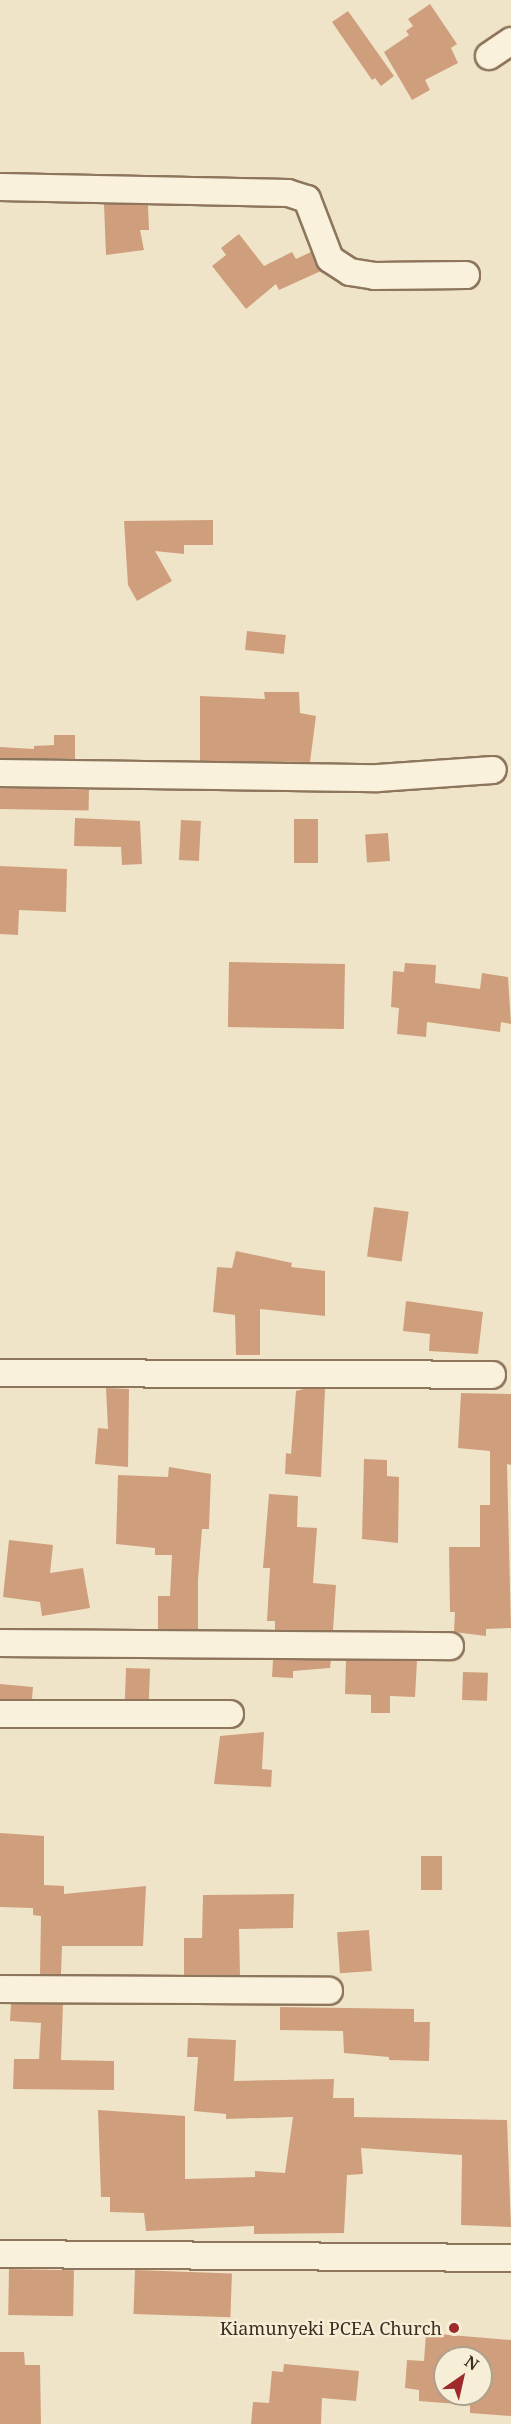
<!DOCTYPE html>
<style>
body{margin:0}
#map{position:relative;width:511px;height:2424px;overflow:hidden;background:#f0e4c8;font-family:"Noto Serif",serif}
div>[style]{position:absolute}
.building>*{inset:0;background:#cf9f7d;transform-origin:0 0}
.roads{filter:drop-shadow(2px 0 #8d765c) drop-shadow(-2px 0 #8d765c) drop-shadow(0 2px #8d765c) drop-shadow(0 -2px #8d765c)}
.street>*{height:26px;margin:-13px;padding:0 13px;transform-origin:13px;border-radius:13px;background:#faf1dc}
.dots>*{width:16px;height:16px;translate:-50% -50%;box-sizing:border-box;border:3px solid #f7eed8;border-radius:50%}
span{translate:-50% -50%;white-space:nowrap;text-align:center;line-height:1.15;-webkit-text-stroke:4.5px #f7eed8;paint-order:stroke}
.poi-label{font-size:18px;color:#3d2e20}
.right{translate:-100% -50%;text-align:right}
.north{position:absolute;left:433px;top:2346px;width:60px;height:60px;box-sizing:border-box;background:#f7eed8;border:2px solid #ada18e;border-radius:50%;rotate:34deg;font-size:16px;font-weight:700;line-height:24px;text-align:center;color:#3d2e20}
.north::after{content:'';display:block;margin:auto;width:21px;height:27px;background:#9e2a2b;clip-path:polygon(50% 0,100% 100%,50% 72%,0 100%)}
</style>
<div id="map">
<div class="building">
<i style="clip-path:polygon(430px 4px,457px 44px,451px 48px,458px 63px,425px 80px,430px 90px,412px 100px,384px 52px,409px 35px,406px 31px,413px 26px,408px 19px)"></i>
<i style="clip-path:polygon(348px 11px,394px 76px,381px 86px,375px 78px,372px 80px,332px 22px)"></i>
<i style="clip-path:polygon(104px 204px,148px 205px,149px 230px,140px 230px,144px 250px,106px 255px)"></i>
<i style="clip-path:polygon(239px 234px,264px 266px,292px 252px,296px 259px,311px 252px,321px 271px,279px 290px,276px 284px,246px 309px,212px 266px,226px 255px,221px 248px)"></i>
<i style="clip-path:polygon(213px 520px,213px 545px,184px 545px,184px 554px,155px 551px,172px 581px,137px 601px,128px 585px,124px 521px)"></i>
<i style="left:247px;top:631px;width:39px;height:19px;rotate:6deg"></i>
<i style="clip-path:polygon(264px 692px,299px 692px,300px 713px,316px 716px,310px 762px,200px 761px,200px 696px,265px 699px)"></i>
<i style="clip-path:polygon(54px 735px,75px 735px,75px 759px,0 758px,0 747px,34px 749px,34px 746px,54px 745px)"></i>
<i style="left:0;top:788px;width:89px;height:21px;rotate:1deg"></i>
<i style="clip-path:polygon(75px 818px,140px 821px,142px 864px,122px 865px,121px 847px,74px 846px)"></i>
<i style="left:294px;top:819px;width:24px;height:44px"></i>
<i style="left:181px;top:820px;width:20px;height:40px;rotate:3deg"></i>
<i style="left:388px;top:833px;width:28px;height:23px;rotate:86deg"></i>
<i style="clip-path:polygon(0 866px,67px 869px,66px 912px,19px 910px,18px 935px,0 934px)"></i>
<i style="left:229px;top:962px;width:116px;height:65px;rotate:1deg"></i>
<i style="clip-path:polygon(405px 963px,436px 965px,435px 983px,480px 989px,482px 973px,508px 977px,511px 1024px,501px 1022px,500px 1032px,427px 1022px,426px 1037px,397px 1034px,399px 1008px,391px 1007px,393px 971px,404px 972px)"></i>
<i style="left:374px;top:1207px;width:35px;height:50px;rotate:8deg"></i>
<i style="clip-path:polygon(236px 1251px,292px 1263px,291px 1267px,325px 1271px,325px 1316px,260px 1309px,260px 1355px,236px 1355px,235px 1315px,213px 1312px,217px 1267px,232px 1268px)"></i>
<i style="clip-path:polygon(406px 1301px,483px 1312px,478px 1354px,429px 1351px,430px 1334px,403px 1331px)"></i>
<i style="clip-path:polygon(106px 1388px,129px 1389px,128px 1467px,95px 1464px,98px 1428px,108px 1429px)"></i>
<i style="clip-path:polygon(304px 1389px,325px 1389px,321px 1477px,285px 1474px,286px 1453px,291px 1454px,296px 1391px)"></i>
<i style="clip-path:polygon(461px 1393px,511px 1394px,511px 1465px,507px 1464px,511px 1628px,486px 1629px,486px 1636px,454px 1632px,455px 1612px,450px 1612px,449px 1547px,480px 1547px,480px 1505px,490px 1505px,490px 1451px,458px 1448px)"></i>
<i style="clip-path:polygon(364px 1459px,387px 1460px,387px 1476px,399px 1477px,398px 1543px,362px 1539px)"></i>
<i style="clip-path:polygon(169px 1467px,211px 1474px,209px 1529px,202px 1529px,198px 1580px,198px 1629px,158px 1629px,158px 1596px,170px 1596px,172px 1555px,155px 1555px,155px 1548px,116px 1544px,118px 1475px,168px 1477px)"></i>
<i style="clip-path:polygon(269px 1494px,298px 1496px,297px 1527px,317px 1528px,313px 1583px,336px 1585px,333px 1630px,275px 1630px,275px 1621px,267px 1621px,270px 1568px,263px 1568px)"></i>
<i style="clip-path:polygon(9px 1540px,53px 1545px,50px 1573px,83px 1568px,90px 1608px,42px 1616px,40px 1602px,3px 1597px)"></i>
<i style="clip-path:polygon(273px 1660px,331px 1660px,330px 1668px,293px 1671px,293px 1678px,272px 1677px)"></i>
<i style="clip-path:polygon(346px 1660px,417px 1661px,415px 1697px,390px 1696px,390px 1713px,371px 1713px,371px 1695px,345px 1694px)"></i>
<i style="left:126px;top:1668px;width:24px;height:31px;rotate:2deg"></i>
<i style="left:463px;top:1672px;width:25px;height:28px;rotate:2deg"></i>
<i style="clip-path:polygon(0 1684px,33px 1687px,32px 1699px,0 1699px)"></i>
<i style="clip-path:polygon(264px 1732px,262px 1769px,272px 1770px,271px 1787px,214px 1784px,220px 1736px)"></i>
<i style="clip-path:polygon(0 1833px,44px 1836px,44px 1885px,64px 1886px,64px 1894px,146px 1886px,143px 1946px,62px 1946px,61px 1974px,40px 1974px,41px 1916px,33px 1915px,33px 1908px,0 1907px)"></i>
<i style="left:421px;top:1856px;width:21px;height:34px"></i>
<i style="clip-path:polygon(294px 1894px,293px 1928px,239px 1929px,240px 1975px,184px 1975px,184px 1938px,202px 1938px,203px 1895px)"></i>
<i style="left:369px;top:1930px;width:41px;height:32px;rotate:86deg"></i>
<i style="clip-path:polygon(11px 2004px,63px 2004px,61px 2060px,114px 2061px,114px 2090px,13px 2089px,14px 2059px,39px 2059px,41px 2023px,10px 2021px)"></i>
<i style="clip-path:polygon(280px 2007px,414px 2009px,414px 2022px,430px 2022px,429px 2061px,389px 2060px,389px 2057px,344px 2053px,343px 2031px,280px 2030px)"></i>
<i style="clip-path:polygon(188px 2038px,236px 2040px,234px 2081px,334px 2079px,333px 2098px,354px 2098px,354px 2117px,507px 2120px,511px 2227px,461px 2225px,462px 2155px,361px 2148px,363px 2174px,347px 2175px,344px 2233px,254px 2234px,254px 2226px,146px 2231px,144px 2213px,110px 2212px,110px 2197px,101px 2197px,98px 2110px,185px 2116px,185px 2179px,255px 2177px,255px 2171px,285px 2173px,293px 2117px,226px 2119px,226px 2114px,194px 2111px,198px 2057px,187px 2057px)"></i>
<i style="left:9px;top:2269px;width:65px;height:46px;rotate:1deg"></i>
<i style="left:135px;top:2270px;width:97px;height:44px;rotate:2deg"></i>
<i style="clip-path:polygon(evenodd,426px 2333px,511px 2340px,511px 2416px,470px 2413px,470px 2405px,419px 2401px,419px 2390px,405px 2388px,407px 2360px,424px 2361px,426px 2333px,445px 2358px,481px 2358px,481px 2394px,445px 2394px,445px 2358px)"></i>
<i style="clip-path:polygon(0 2352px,24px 2352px,25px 2365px,40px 2365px,41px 2424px,0 2424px)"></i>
<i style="clip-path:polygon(284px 2364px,359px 2371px,356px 2401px,322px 2398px,321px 2424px,251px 2424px,253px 2402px,269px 2403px,272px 2371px,283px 2372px)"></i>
</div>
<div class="roads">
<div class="street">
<i style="left:489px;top:56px;width:27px;rotate:-34deg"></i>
<i style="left:0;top:187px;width:288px;rotate:1.2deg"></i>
<i style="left:288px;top:193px;width:20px;rotate:18deg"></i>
<i style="left:307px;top:199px;width:64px;rotate:69deg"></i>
<i style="left:330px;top:259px;width:24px;rotate:33deg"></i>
<i style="left:350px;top:272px;width:24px;rotate:9deg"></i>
<i style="left:374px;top:276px;width:92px;rotate:-0.6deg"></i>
<i style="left:0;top:773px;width:378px;rotate:0.8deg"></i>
<i style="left:378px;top:778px;width:115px;rotate:-4deg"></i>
<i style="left:0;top:1373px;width:492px;rotate:0.2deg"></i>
<i style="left:0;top:1643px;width:450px;rotate:0.4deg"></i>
<i style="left:0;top:1714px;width:230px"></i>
<i style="left:0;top:1989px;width:329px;rotate:0.3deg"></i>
<i style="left:0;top:2254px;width:511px;rotate:0.45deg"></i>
</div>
</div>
<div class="dots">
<i style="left:454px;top:2328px;background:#9e2a2b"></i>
</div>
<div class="poi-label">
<span class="right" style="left:442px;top:2328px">Kiamunyeki PCEA Church</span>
</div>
<div class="north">N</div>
</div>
